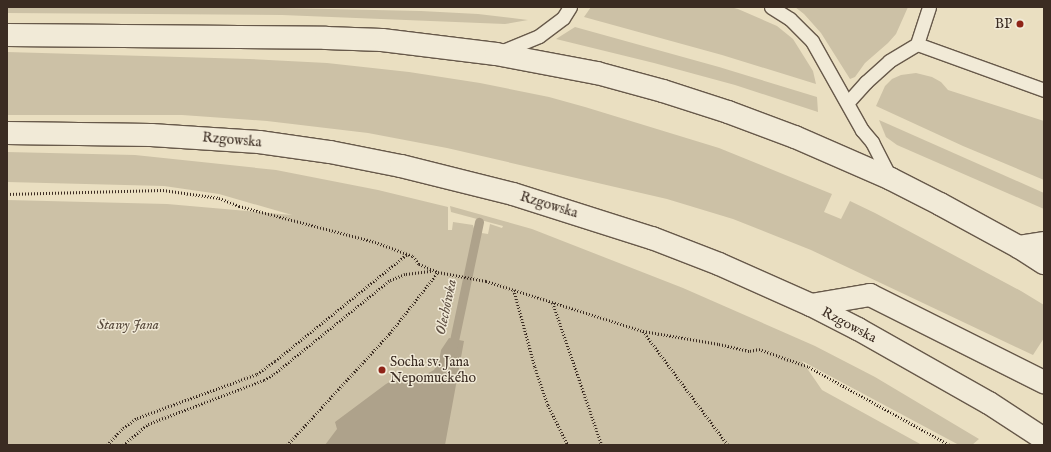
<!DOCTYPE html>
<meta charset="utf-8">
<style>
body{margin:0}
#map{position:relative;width:1051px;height:452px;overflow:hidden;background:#eadfc1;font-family:"IM FELL English",serif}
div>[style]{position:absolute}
.green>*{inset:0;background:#ccc1a6}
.water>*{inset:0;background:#aea28b}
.stream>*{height:9px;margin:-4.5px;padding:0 4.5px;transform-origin:4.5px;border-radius:4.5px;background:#aea28b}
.path>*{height:2.5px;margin-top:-1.25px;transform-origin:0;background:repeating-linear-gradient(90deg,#3b2c22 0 1px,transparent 0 3px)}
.roads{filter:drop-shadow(1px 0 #67594a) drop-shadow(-1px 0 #67594a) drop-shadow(0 1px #67594a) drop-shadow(0 -1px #67594a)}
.service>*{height:13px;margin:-6.5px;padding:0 6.5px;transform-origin:6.5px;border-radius:6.5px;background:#f1ead7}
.tertiary>*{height:22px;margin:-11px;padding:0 11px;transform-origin:11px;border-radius:11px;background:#f1ead7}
.secondary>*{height:22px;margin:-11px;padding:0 11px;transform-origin:11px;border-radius:11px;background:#f1ead7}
.dots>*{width:11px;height:11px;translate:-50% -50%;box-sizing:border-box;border:2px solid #f1ead7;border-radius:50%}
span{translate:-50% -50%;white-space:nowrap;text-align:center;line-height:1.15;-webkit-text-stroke:3px #f1ead7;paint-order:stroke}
.poi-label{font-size:14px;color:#3b2c22}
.right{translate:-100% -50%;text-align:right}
.left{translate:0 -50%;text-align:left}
.street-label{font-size:14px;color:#3b2c22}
.park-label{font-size:14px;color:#584a3c;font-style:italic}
.water-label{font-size:15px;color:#5e4f42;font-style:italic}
.frame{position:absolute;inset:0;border:8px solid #3b2c22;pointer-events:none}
</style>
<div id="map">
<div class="green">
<i style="clip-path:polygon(7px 7px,282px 8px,421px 11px,478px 14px,528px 20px,505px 24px,282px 15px,7px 13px)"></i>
<i style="clip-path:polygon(591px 7px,730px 7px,738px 9px,777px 26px,793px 39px,813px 71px,816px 84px,722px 55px,584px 17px)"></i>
<i style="clip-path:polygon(795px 7px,908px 7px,896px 34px,888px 43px,865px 63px,855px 77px,850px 79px,821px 33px,804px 14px)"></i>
<i style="clip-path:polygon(575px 27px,719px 67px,817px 97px,818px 112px,735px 85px,654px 63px,556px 39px)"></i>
<i style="clip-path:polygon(7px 52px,249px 59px,327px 63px,409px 72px,480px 83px,549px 97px,585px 107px,719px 148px,832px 194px,824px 212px,841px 219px,850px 201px,875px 213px,1021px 291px,1044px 305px,1044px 338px,1033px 355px,811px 250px,733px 219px,667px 199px,447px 148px,368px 133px,267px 121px,182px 115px,7px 115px)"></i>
<i style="clip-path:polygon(916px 73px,932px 77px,941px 82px,948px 90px,1044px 121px,1044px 180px,963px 146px,876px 106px,885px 86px,892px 79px,901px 75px)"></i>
<i style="clip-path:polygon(879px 120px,1044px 193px,1044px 209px,897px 145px,886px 137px)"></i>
<i style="clip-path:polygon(7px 152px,135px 155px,276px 170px,378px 190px,448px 207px,448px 230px,452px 230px,453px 222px,473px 225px,475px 232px,488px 234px,490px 224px,502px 228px,503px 226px,451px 212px,450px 206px,532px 229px,683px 288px,815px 346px,875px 377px,979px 439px,972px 445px,959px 445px,802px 361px,822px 390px,922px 445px,7px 445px,7px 200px,167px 204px,292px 215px,219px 194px,164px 186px,7px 182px)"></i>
</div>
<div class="water">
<i style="clip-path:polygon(449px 338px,464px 341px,445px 445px,325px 445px,337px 429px,335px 422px,386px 384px,397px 378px,423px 376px,434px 370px,439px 361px,441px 350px)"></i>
</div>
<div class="stream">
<i style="left:452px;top:350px;width:131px;rotate:-78.1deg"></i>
</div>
<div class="path">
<i style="left:7px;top:194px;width:156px;rotate:-1.5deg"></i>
<i style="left:163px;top:190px;width:57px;rotate:8.1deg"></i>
<i style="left:219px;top:198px;width:22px;rotate:22deg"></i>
<i style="left:239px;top:206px;width:141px;rotate:14.8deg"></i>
<i style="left:375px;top:242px;width:40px;rotate:20.2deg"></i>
<i style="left:413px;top:256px;width:10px;rotate:53deg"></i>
<i style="left:419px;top:264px;width:21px;rotate:23deg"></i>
<i style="left:438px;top:272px;width:49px;rotate:10.6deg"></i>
<i style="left:486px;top:281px;width:165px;rotate:17.7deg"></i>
<i style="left:643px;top:331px;width:77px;rotate:9.7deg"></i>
<i style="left:719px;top:344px;width:32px;rotate:13deg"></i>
<i style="left:750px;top:351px;width:9px;rotate:-13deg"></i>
<i style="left:759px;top:349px;width:33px;rotate:20deg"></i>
<i style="left:790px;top:360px;width:20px;rotate:20deg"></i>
<i style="left:809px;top:367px;width:161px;rotate:29deg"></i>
<i style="left:514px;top:290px;width:80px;rotate:74.7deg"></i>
<i style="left:535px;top:367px;width:40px;rotate:71.1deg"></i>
<i style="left:548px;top:405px;width:45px;rotate:63.4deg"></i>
<i style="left:553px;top:303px;width:150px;rotate:71deg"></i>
<i style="left:643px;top:331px;width:142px;rotate:53.3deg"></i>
<i style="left:107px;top:445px;width:23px;rotate:-47deg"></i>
<i style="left:123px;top:428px;width:17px;rotate:-36deg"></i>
<i style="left:137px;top:418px;width:128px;rotate:-20.1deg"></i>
<i style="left:257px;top:374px;width:22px;rotate:-36deg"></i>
<i style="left:275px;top:361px;width:170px;rotate:-39deg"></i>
<i style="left:123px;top:445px;width:33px;rotate:-40deg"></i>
<i style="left:148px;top:424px;width:124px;rotate:-20.8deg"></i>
<i style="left:264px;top:380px;width:12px;rotate:-31deg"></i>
<i style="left:274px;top:374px;width:149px;rotate:-39deg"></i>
<i style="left:390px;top:280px;width:17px;rotate:-21deg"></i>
<i style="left:406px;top:274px;width:26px;rotate:-7deg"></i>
<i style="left:287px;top:445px;width:152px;rotate:-47.4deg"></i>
<i style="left:390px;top:333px;width:78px;rotate:-51.8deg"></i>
</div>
<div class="roads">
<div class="service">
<i style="left:771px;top:7px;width:22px;rotate:32deg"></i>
<i style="left:790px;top:19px;width:31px;rotate:45deg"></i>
<i style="left:812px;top:41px;width:102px;rotate:60.7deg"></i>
<i style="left:862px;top:130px;width:16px;rotate:50deg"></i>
<i style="left:872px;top:142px;width:42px;rotate:62.8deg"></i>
<i style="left:917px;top:44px;width:135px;rotate:19.9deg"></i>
<i style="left:498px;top:53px;width:44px;rotate:-22.5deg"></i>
<i style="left:539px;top:36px;width:30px;rotate:-37deg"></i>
<i style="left:563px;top:18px;width:13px;rotate:-58deg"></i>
<i style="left:848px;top:102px;width:27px;rotate:-48deg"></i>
<i style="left:866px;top:82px;width:31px;rotate:-42deg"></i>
<i style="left:889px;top:61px;width:33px;rotate:-31deg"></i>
<i style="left:917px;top:44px;width:39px;rotate:-72deg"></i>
</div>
<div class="tertiary">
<i style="left:1019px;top:247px;width:25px;rotate:-9deg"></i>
</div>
<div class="secondary">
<i style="left:7px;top:35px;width:319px;rotate:0.5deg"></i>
<i style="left:326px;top:38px;width:56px;rotate:2deg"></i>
<i style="left:382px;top:40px;width:115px;rotate:7deg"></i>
<i style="left:496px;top:54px;width:103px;rotate:10.7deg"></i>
<i style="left:597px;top:73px;width:68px;rotate:15.3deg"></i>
<i style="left:663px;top:91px;width:68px;rotate:17.9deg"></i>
<i style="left:728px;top:112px;width:72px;rotate:20.5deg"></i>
<i style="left:795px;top:137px;width:105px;rotate:23.6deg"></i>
<i style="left:891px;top:179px;width:55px;rotate:27deg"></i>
<i style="left:940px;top:204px;width:90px;rotate:28.6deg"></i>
<i style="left:1019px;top:247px;width:30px;rotate:33deg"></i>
<i style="left:7px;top:133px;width:144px;rotate:0.8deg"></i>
<i style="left:151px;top:135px;width:108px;rotate:3.7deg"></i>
<i style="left:259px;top:142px;width:72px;rotate:8deg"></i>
<i style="left:330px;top:152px;width:72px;rotate:11.2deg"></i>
<i style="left:401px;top:166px;width:115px;rotate:14deg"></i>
<i style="left:513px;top:194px;width:146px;rotate:17.6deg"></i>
<i style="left:652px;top:238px;width:72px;rotate:21.2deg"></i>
<i style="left:719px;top:264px;width:101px;rotate:24deg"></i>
<i style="left:811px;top:305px;width:53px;rotate:27.1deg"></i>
<i style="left:858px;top:329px;width:150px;rotate:29.5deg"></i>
<i style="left:989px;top:403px;width:66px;rotate:33.2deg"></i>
<i style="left:811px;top:305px;width:60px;rotate:-9.6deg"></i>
<i style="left:870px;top:295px;width:195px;rotate:26.6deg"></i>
</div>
</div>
<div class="dots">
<i style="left:1020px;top:24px;background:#8f2418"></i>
<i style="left:382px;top:370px;background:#8f2418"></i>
</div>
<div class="poi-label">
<span class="right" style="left:1012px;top:24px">BP</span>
<span class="left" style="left:390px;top:370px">Socha sv. Jana<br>Nepomuckého</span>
</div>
<div class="street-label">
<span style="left:232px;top:140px;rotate:5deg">Rzgowska</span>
<span style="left:549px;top:205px;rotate:17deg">Rzgowska</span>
<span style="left:849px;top:325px;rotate:28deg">Rzgowska</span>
</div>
<div class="park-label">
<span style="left:128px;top:325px">Stawy Jana</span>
</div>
<div class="water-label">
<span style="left:446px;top:307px;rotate:-78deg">Olechówka</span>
</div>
<div class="frame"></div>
</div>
